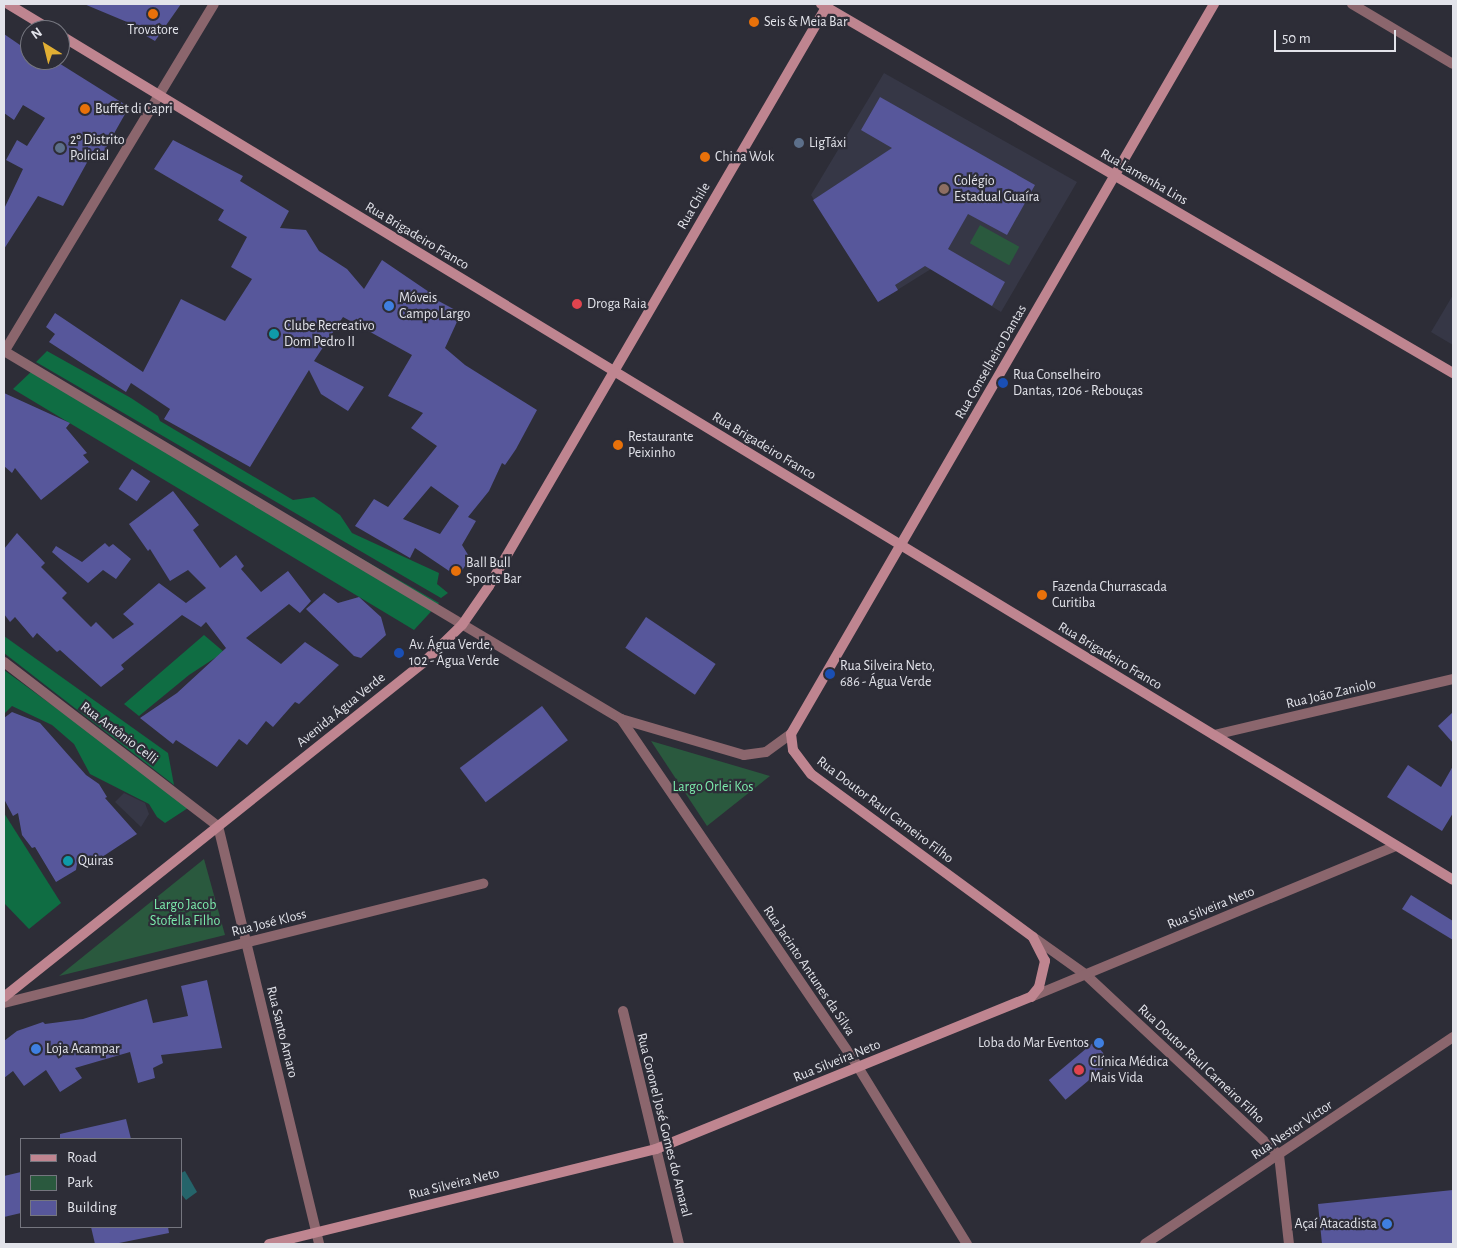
<!DOCTYPE html>
<meta charset="utf-8">
<style>
body{margin:0}
#map{position:relative;width:1457px;height:1248px;overflow:hidden;background:#2d2d37;font-family:"Alegreya Sans",sans-serif}
div>[style]{position:absolute}
.built>*{inset:0;background:#363746}
.green>*{inset:0;background:#2a593e;transform-origin:0 0}
.forest>*{inset:0;background:#0f6d43}
.water>*{inset:0;background:#25646a}
.building>*{inset:0;background:#57579b;transform-origin:0 0}
.minor>*{height:10px;margin:-5px;padding:0 5px;transform-origin:5px;border-radius:5px;background:#8b666d}
.secondary>*{height:10px;margin:-5px;padding:0 5px;transform-origin:5px;border-radius:5px;background:#bf8590}
.dots>*{width:14px;height:14px;translate:-50% -50%;box-sizing:border-box;border:2px solid #2d2d37;border-radius:50%}
span{translate:-50% -50%;white-space:nowrap;text-align:center;line-height:1.15;-webkit-text-stroke:4.5px #2d2d37;paint-order:stroke}
.poi-label{font-size:14px;color:#e2e3ea}
.left{translate:0 -50%;text-align:left}
.right{translate:-100% -50%;text-align:right}
.street-label{font-size:14px;color:#e2e3ea}
.park-label{font-size:14px;color:#7cecad}
.frame{position:absolute;inset:0;border:5px solid #e2e3ea;pointer-events:none}
.legend{position:absolute;left:20px;top:1138px;width:162px;height:90px;box-sizing:border-box;background:#2d2d37;border:1px solid #75767f;margin:0;padding:6px 9px;list-style:none;font-size:15px;color:#e2e3ea}
.legend li{display:flex;align-items:center;gap:10px;height:25px}
.legend b{width:25px;border:1px solid #75767f}
.north{position:absolute;left:20px;top:20px;width:50px;height:50px;box-sizing:border-box;background:#2d2d37;border:1px solid #75767f;border-radius:50%;rotate:324deg;font-size:14px;font-weight:700;line-height:20px;text-align:center;color:#e2e3ea}
.north::after{content:'';display:block;margin:auto;width:18px;height:22px;background:#e1af34;clip-path:polygon(50% 0,100% 100%,50% 72%,0 100%)}
.scale{position:absolute;left:1274px;top:30px;width:122px;height:22px;box-sizing:border-box;border:2px solid #e2e3ea;border-top:0;padding-left:6px;font-size:15px;line-height:18px;white-space:nowrap;color:#e2e3ea;-webkit-text-stroke:4px #2d2d37;paint-order:stroke}
</style>
<div id="map">
<div class="built">
<i style="clip-path:polygon(884px 73px,1077px 182px,1001px 312px,931px 269px,878px 302px,811px 195px)"></i>
<i style="clip-path:polygon(1453px 295px,1453px 345px,1431px 332px)"></i>
<i style="clip-path:polygon(124px 793px,145px 803px,149px 814px,141px 827px,115px 802px)"></i>
</div>
<div class="green">
<i style="left:980px;top:225px;width:45px;height:21px;rotate:29deg"></i>
<i style="clip-path:polygon(651px 741px,770px 776px,707px 826px)"></i>
<i style="clip-path:polygon(204px 859px,225px 935px,59px 976px)"></i>
</div>
<div class="forest">
<i style="clip-path:polygon(47px 351px,131px 398px,158px 416px,160px 421px,293px 500px,314px 497px,340px 515px,352px 533px,439px 573px,437px 584px,448px 593px,441px 598px,36px 362px)"></i>
<i style="clip-path:polygon(33px 370px,439px 603px,414px 630px,13px 389px)"></i>
<i style="clip-path:polygon(204px 635px,224px 652px,189px 675px,139px 716px,124px 704px)"></i>
<i style="clip-path:polygon(4px 636px,168px 753px,174px 785px,4px 653px)"></i>
<i style="clip-path:polygon(4px 670px,85px 729px,188px 808px,165px 823px,157px 817px,149px 804px,90px 774px,74px 744px,52px 725px,12px 706px,4px 714px)"></i>
<i style="clip-path:polygon(4px 813px,61px 903px,29px 929px,4px 903px)"></i>
</div>
<div class="water">
<i style="clip-path:polygon(185px 1171px,197px 1192px,186px 1200px,181px 1194px,181px 1173px)"></i>
</div>
<div class="building">
<i style="clip-path:polygon(84px 4px,181px 4px,155px 41px,125px 24px,127px 22px)"></i>
<i style="clip-path:polygon(30px 32px,30px 60px,54px 60px,129px 107px,103px 153px,95px 148px,63px 206px,38px 196px,4px 249px,4px 209px,23px 169px,6px 160px,17px 140px,27px 146px,45px 118px,23px 105px,14px 120px,4px 113px,4px 34px,20px 45px)"></i>
<i style="clip-path:polygon(880px 97px,1035px 185px,1007px 235px,968px 214px,948px 249px,1005px 282px,992px 306px,925px 266px,895px 285px,898px 290px,878px 302px,813px 200px,892px 148px,861px 130px)"></i>
<i style="clip-path:polygon(evenodd,173px 140px,243px 176px,240px 181px,289px 211px,280px 228px,306px 230px,319px 251px,347px 269px,364px 289px,382px 260px,432px 294px,431px 297px,461px 313px,445px 348px,465px 365px,537px 410px,516px 449px,505px 465px,502px 463px,489px 491px,468px 517px,476px 521px,462px 545px,470px 558px,458px 577px,415px 548px,410px 558px,355px 526px,374px 499px,388px 507px,437px 446px,411px 428px,423px 413px,388px 396px,412px 355px,343px 317px,314px 361px,364px 387px,348px 411px,321px 394px,309px 370px,250px 467px,164px 419px,170px 409px,131px 383px,126px 392px,49px 342px,55px 334px,46px 327px,55px 313px,143px 372px,181px 299px,225px 321px,252px 279px,231px 267px,247px 237px,218px 220px,224px 210px,154px 169px,173px 140px,431px 486px,459px 506px,440px 534px,403px 519px,431px 486px)"></i>
<i style="clip-path:polygon(4px 393px,70px 423px,66px 428px,87px 453px,83px 455px,89px 462px,41px 500px,15px 468px,12px 473px,4px 466px)"></i>
<i style="left:132px;top:469px;width:22px;height:24px;rotate:34deg"></i>
<i style="clip-path:polygon(173px 491px,199px 525px,193px 530px,220px 568px,236px 555px,244px 566px,241px 569px,261px 592px,288px 571px,311px 601px,300px 613px,289px 604px,246px 638px,281px 664px,305px 642px,339px 665px,299px 704px,295px 702px,273px 727px,266px 721px,247px 745px,239px 739px,217px 767px,176px 740px,173px 744px,140px 718px,177px 693px,226px 648px,206px 622px,201px 627px,182px 615px,121px 665px,124px 669px,101px 687px,60px 650px,57px 652px,37px 633px,33px 638px,15px 617px,10px 622px,4px 614px,4px 549px,17px 533px,45px 563px,41px 567px,67px 593px,62px 598px,91px 627px,96px 622px,113px 639px,134px 624px,123px 614px,159px 583px,186px 603px,206px 588px,188px 570px,170px 581px,150px 549px,148px 551px,129px 524px)"></i>
<i style="clip-path:polygon(105px 543px,109px 547px,113px 544px,131px 559px,116px 579px,103px 570px,88px 583px,52px 552px,56px 546px,82px 562px)"></i>
<i style="clip-path:polygon(324px 593px,338px 603px,359px 597px,381px 617px,386px 635px,361px 658px,354px 656px,306px 609px)"></i>
<i style="left:646px;top:617px;width:84px;height:37px;rotate:34deg"></i>
<i style="left:542px;top:706px;width:43px;height:103px;rotate:53deg"></i>
<i style="clip-path:polygon(12px 712px,40px 723px,86px 775px,99px 784px,107px 797px,105px 798px,137px 834px,96px 861px,92px 856px,77px 864px,76px 870px,56px 882px,35px 847px,32px 848px,22px 835px,18px 813px,13px 816px,4px 799px,4px 718px)"></i>
<i style="clip-path:polygon(1453px 712px,1453px 743px,1438px 726px)"></i>
<i style="clip-path:polygon(1408px 765px,1441px 787px,1453px 766px,1453px 813px,1442px 831px,1387px 797px)"></i>
<i style="clip-path:polygon(1411px 895px,1453px 921px,1453px 940px,1402px 909px)"></i>
<i style="clip-path:polygon(207px 980px,222px 1048px,161px 1055px,163px 1063px,153px 1068px,155px 1078px,138px 1083px,130px 1052px,75px 1068px,82px 1078px,60px 1092px,46px 1070px,24px 1086px,13px 1071px,4px 1078px,4px 1041px,17px 1031px,43px 1022px,45px 1024px,83px 1019px,147px 999px,153px 1023px,188px 1016px,181px 986px)"></i>
<i style="left:1094px;top:1042px;width:26px;height:59px;rotate:50deg"></i>
<i style="clip-path:polygon(126px 1119px,131px 1139px,60px 1139px,60px 1134px)"></i>
<i style="clip-path:polygon(21px 1172px,21px 1213px,4px 1217px,4px 1176px)"></i>
<i style="clip-path:polygon(1453px 1190px,1453px 1244px,1322px 1244px,1318px 1204px)"></i>
<i style="clip-path:polygon(91px 1227px,168px 1227px,169px 1233px,114px 1244px,95px 1244px)"></i>
</div>
<div class="minor">
<i style="left:1352px;top:4px;width:117px;rotate:30.7deg"></i>
<i style="left:4px;top:351px;width:718px;rotate:30.81deg"></i>
<i style="left:621px;top:719px;width:128px;rotate:16.3deg"></i>
<i style="left:744px;top:755px;width:22px;rotate:-8deg"></i>
<i style="left:766px;top:752px;width:31px;rotate:-36deg"></i>
<i style="left:4px;top:352px;width:406px;rotate:-58.9deg"></i>
<i style="left:4px;top:662px;width:270px;rotate:37.5deg"></i>
<i style="left:218px;top:826px;width:430px;rotate:76.4deg"></i>
<i style="left:621px;top:719px;width:421px;rotate:55.7deg"></i>
<i style="left:858px;top:1067px;width:208px;rotate:58.4deg"></i>
<i style="left:1214px;top:735px;width:245px;rotate:-13.2deg"></i>
<i style="left:1033px;top:937px;width:64px;rotate:35.4deg"></i>
<i style="left:1085px;top:974px;width:265px;rotate:43deg"></i>
<i style="left:1031px;top:997px;width:395px;rotate:-22.5deg"></i>
<i style="left:4px;top:1003px;width:494px;rotate:-14deg"></i>
<i style="left:623px;top:1011px;width:240px;rotate:76.5deg"></i>
<i style="left:1279px;top:1155px;width:90px;rotate:83.6deg"></i>
<i style="left:1145px;top:1244px;width:371px;rotate:-33.9deg"></i>
</div>
<div class="secondary">
<i style="left:8px;top:4px;width:50px;rotate:31.2deg"></i>
<i style="left:821px;top:4px;width:732px;rotate:30.28deg"></i>
<i style="left:60px;top:35px;width:1629px;rotate:31.24deg"></i>
<i style="left:4px;top:997px;width:536px;rotate:-38.56deg"></i>
<i style="left:423px;top:663px;width:54px;rotate:-44.3deg"></i>
<i style="left:462px;top:625px;width:47px;rotate:-55.3deg"></i>
<i style="left:489px;top:586px;width:674px;rotate:-59.78deg"></i>
<i style="left:269px;top:1244px;width:398px;rotate:-13.8deg"></i>
<i style="left:656px;top:1149px;width:405px;rotate:-22.1deg"></i>
<i style="left:1031px;top:997px;width:13px;rotate:-51deg"></i>
<i style="left:1039px;top:987px;width:27px;rotate:-77deg"></i>
<i style="left:1045px;top:961px;width:27px;rotate:-117deg"></i>
<i style="left:1033px;top:937px;width:275px;rotate:-143.7deg"></i>
<i style="left:811px;top:774px;width:30px;rotate:-127deg"></i>
<i style="left:793px;top:750px;width:16px;rotate:-97deg"></i>
<i style="left:791px;top:734px;width:844px;rotate:-59.91deg"></i>
</div>
<div class="dots">
<i style="left:153px;top:14px;background:#e8710a"></i>
<i style="left:754px;top:22px;background:#e8710a"></i>
<i style="left:85px;top:109px;background:#e8710a"></i>
<i style="left:799px;top:143px;background:#5c6f8a"></i>
<i style="left:60px;top:148px;background:#5c6f8a"></i>
<i style="left:705px;top:157px;background:#e8710a"></i>
<i style="left:944px;top:189px;background:#8d6e63"></i>
<i style="left:577px;top:304px;background:#e0444e"></i>
<i style="left:389px;top:306px;background:#3f7fe0"></i>
<i style="left:274px;top:334px;background:#0f9aa8"></i>
<i style="left:1003px;top:383px;background:#1a4fb4"></i>
<i style="left:618px;top:445px;background:#e8710a"></i>
<i style="left:456px;top:571px;background:#e8710a"></i>
<i style="left:1042px;top:595px;background:#e8710a"></i>
<i style="left:399px;top:653px;background:#1a4fb4"></i>
<i style="left:830px;top:674px;background:#1a4fb4"></i>
<i style="left:68px;top:861px;background:#0f9aa8"></i>
<i style="left:1099px;top:1043px;background:#3f7fe0"></i>
<i style="left:36px;top:1049px;background:#3f7fe0"></i>
<i style="left:1079px;top:1070px;background:#e0444e"></i>
<i style="left:1387px;top:1224px;background:#3f7fe0"></i>
</div>
<div class="poi-label">
<span class="left" style="left:764px;top:22px">Seis &amp; Meia Bar</span>
<span style="left:153px;top:30px">Trovatore</span>
<span class="left" style="left:95px;top:109px">Buffet di Capri</span>
<span class="left" style="left:70px;top:148px">2º Distrito<br>Policial</span>
<span class="left" style="left:809px;top:143px">LigTáxi</span>
<span class="left" style="left:715px;top:157px">China Wok</span>
<span class="left" style="left:954px;top:189px">Colégio<br>Estadual Guaíra</span>
<span class="left" style="left:399px;top:306px">Móveis<br>Campo Largo</span>
<span class="left" style="left:587px;top:304px">Droga Raia</span>
<span class="left" style="left:284px;top:334px">Clube Recreativo<br>Dom Pedro II</span>
<span class="left" style="left:1013px;top:383px">Rua Conselheiro<br>Dantas, 1206 - Rebouças</span>
<span class="left" style="left:628px;top:445px">Restaurante<br>Peixinho</span>
<span class="left" style="left:466px;top:571px">Ball Bull<br>Sports Bar</span>
<span class="left" style="left:1052px;top:595px">Fazenda Churrascada<br>Curitiba</span>
<span class="left" style="left:409px;top:653px">Av. Água Verde,<br>102 - Água Verde</span>
<span class="left" style="left:840px;top:674px">Rua Silveira Neto,<br>686 - Água Verde</span>
<span class="left" style="left:78px;top:861px">Quiras</span>
<span class="right" style="left:1089px;top:1043px">Loba do Mar Eventos</span>
<span class="left" style="left:46px;top:1049px">Loja Acampar</span>
<span class="left" style="left:1090px;top:1070px">Clínica Médica<br>Mais Vida</span>
<span class="right" style="left:1377px;top:1224px">Açaí Atacadista</span>
</div>
<div class="street-label">
<span style="left:1144px;top:177px;rotate:30deg">Rua Lamenha Lins</span>
<span style="left:694px;top:206px;rotate:-60deg">Rua Chile</span>
<span style="left:417px;top:236px;rotate:31deg">Rua Brigadeiro Franco</span>
<span style="left:991px;top:362px;rotate:-60deg">Rua Conselheiro Dantas</span>
<span style="left:764px;top:446px;rotate:31deg">Rua Brigadeiro Franco</span>
<span style="left:1110px;top:656px;rotate:31deg">Rua Brigadeiro Franco</span>
<span style="left:1331px;top:694px;rotate:-13deg">Rua João Zaniolo</span>
<span style="left:341px;top:710px;rotate:-39deg">Avenida Água Verde</span>
<span style="left:119px;top:733px;rotate:37deg">Rua Antônio Celli</span>
<span style="left:885px;top:810px;rotate:37deg">Rua Doutor Raul Carneiro Filho</span>
<span style="left:1211px;top:908px;rotate:-22deg">Rua Silveira Neto</span>
<span style="left:269px;top:923px;rotate:-14deg">Rua José Kloss</span>
<span style="left:809px;top:971px;rotate:56deg">Rua Jacinto Antunes da Silva</span>
<span style="left:282px;top:1032px;rotate:76deg">Rua Santo Amaro</span>
<span style="left:837px;top:1061px;rotate:-22deg">Rua Silveira Neto</span>
<span style="left:1201px;top:1064px;rotate:43deg">Rua Doutor Raul Carneiro Filho</span>
<span style="left:664px;top:1125px;rotate:76deg">Rua Coronel José Gomes do Amaral</span>
<span style="left:1292px;top:1130px;rotate:-34deg">Rua Nestor Victor</span>
<span style="left:454px;top:1184px;rotate:-14deg">Rua Silveira Neto</span>
</div>
<div class="park-label">
<span style="left:713px;top:787px">Largo Orlei Kos</span>
<span style="left:185px;top:913px">Largo Jacob<br>Stofella Filho</span>
</div>
<div class="frame"></div>
<ul class="legend">
<li><b style="height:6px;background:#bf8590"></b>Road</li>
<li><b style="height:14px;background:#2a593e"></b>Park</li>
<li><b style="height:14px;background:#57579b"></b>Building</li>
</ul>
<div class="north">N</div>
<div class="scale">50 m</div>
</div>
